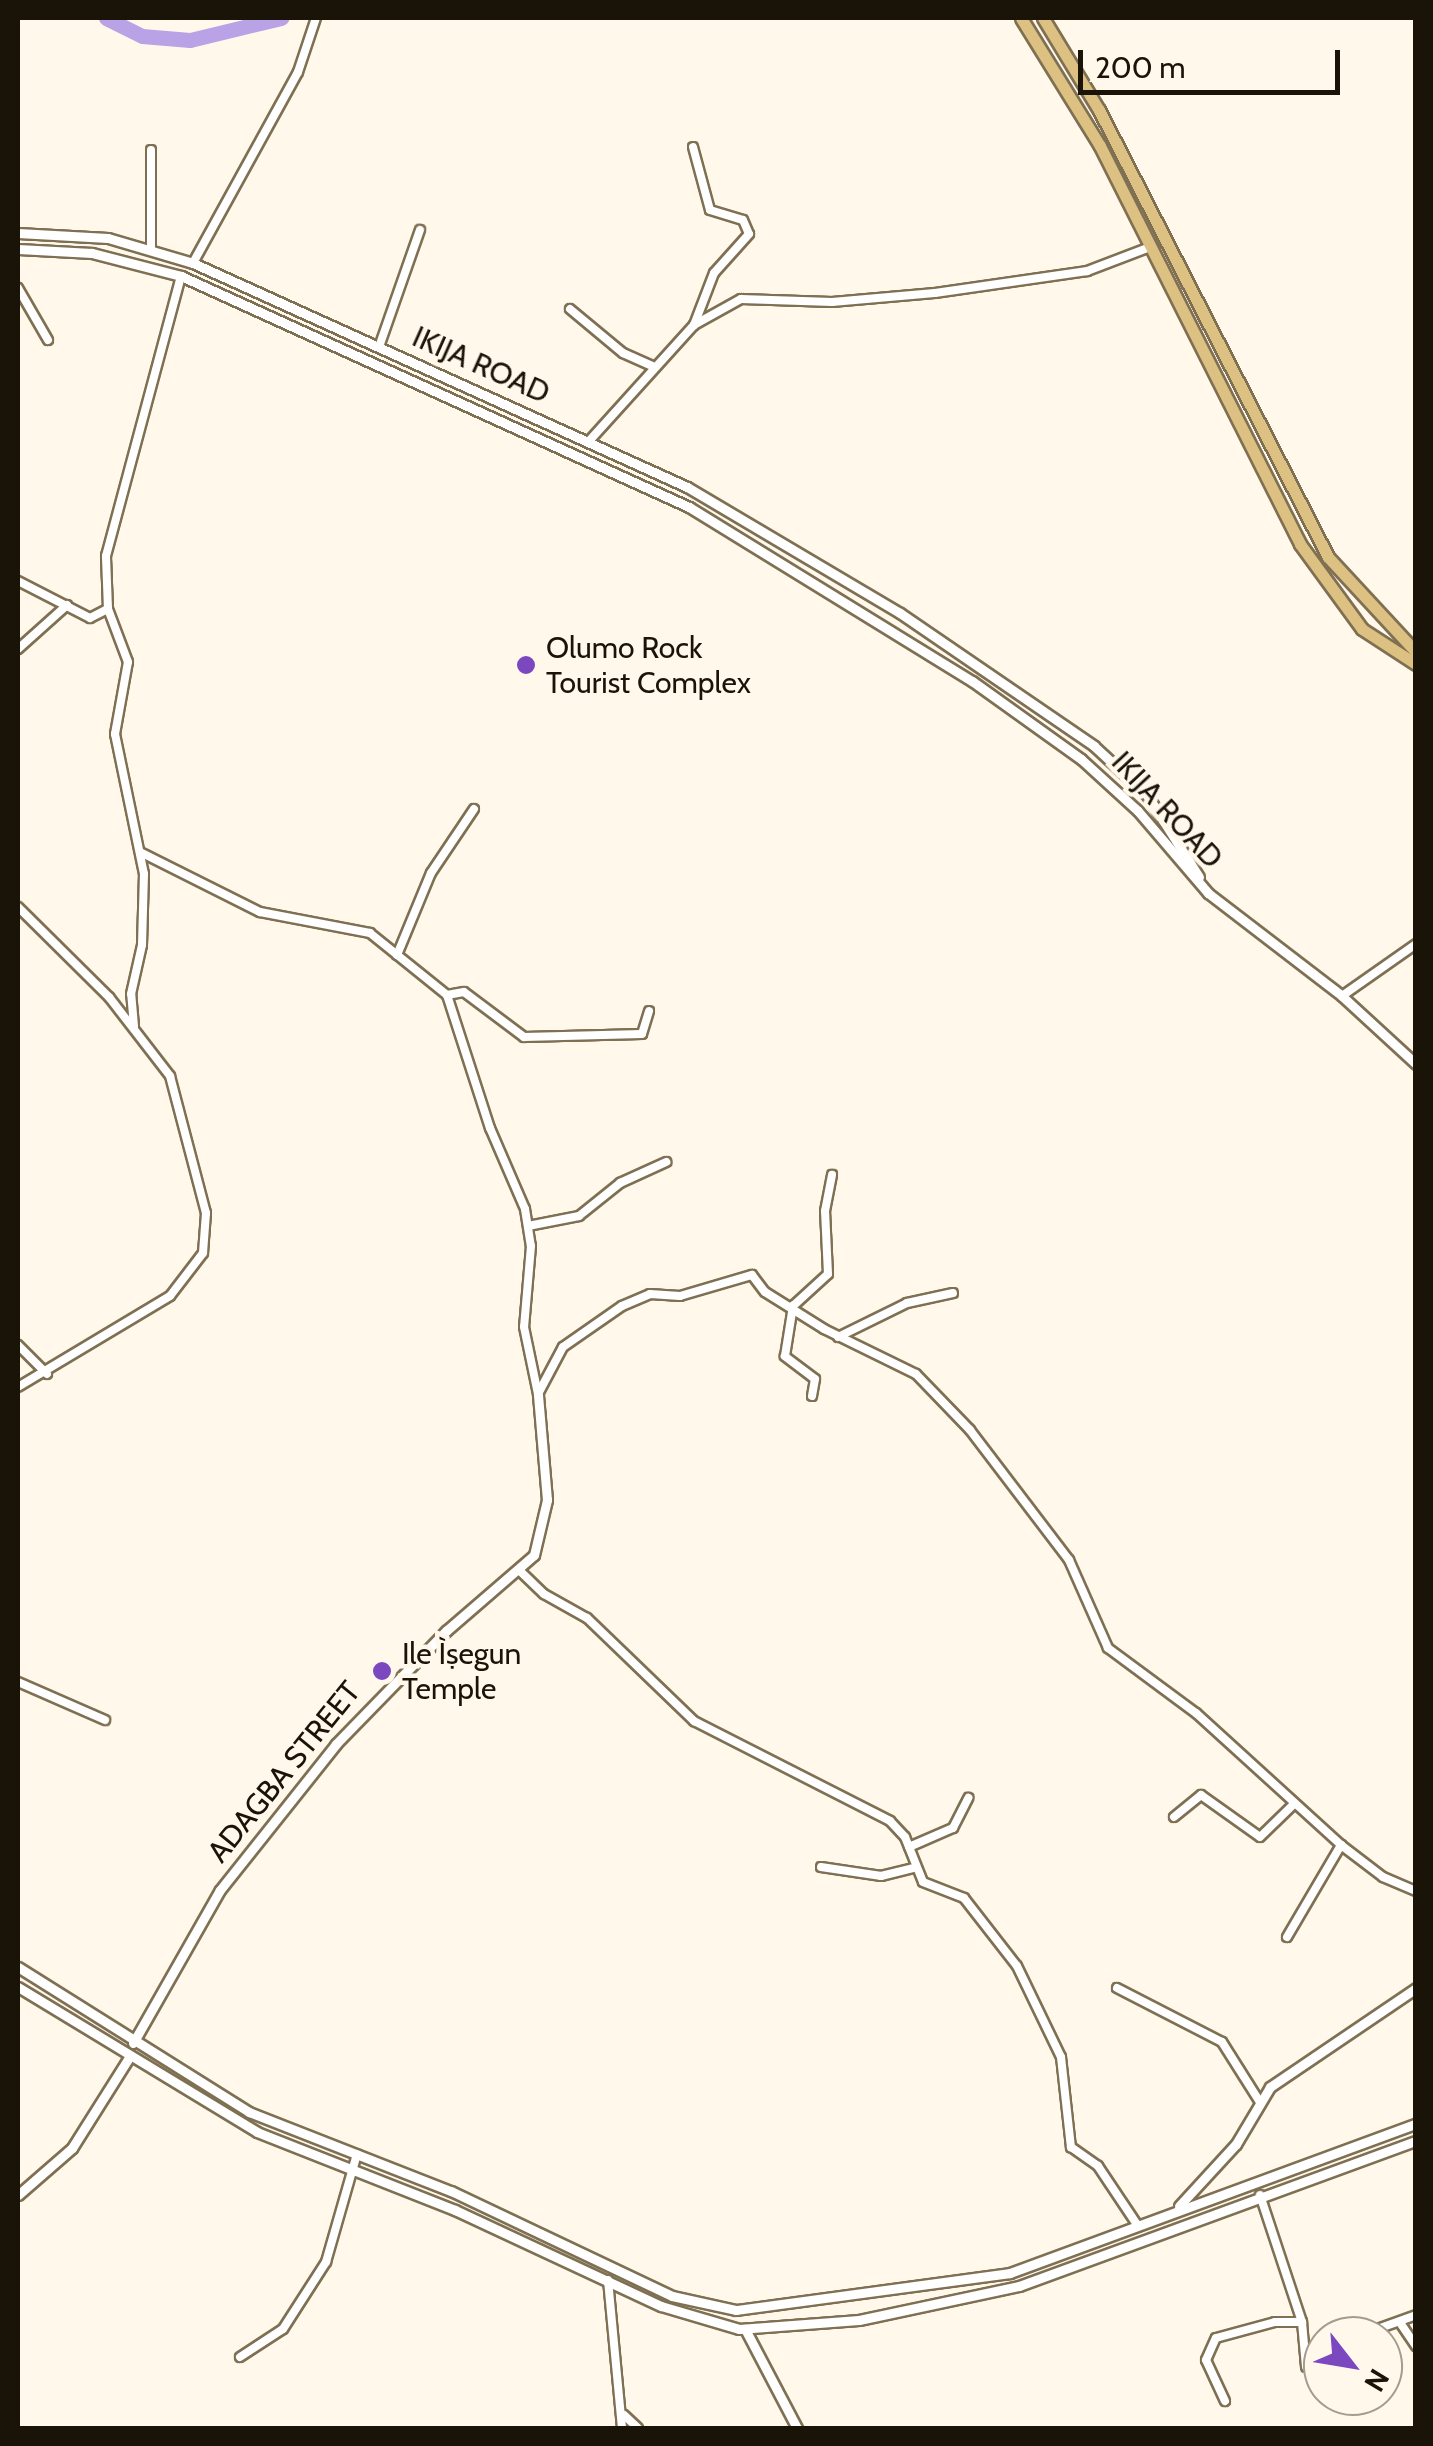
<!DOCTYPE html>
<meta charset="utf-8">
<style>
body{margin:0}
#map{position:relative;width:1433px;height:2446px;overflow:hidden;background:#fff8eb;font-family:Cabin,sans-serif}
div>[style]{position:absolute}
.river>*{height:15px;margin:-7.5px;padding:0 7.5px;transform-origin:7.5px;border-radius:7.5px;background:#baa2e6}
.roads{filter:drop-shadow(2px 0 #7f7053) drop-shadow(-2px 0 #7f7053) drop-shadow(0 2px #7f7053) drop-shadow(0 -2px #7f7053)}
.minor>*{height:8px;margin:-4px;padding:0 4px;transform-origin:4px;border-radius:4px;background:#fff}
.tertiary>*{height:9px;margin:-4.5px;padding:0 4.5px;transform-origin:4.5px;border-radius:4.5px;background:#fff}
.primary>*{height:11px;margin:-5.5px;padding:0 5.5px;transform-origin:5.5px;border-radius:5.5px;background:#ddc183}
.dots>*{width:28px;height:28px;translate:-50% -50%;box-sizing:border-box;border:5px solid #fff8eb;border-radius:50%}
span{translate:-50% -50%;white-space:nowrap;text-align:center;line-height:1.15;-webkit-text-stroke:9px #fff8eb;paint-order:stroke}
.street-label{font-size:30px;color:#1a1408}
.poi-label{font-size:30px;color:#1a1408}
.left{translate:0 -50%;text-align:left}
.frame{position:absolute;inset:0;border:20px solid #1a1408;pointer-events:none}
.north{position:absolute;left:1303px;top:2316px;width:100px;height:100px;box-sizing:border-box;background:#fff8eb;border:2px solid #a39d90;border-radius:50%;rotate:121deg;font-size:28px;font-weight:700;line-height:40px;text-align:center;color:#1a1408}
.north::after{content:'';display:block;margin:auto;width:35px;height:45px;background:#7c48bf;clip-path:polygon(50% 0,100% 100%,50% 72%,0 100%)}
.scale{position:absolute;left:1078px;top:50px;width:262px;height:45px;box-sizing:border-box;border:5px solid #1a1408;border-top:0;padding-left:12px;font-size:30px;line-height:35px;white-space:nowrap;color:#1a1408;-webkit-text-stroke:8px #fff8eb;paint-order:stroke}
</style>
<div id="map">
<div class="river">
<i style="left:106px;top:18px;width:40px;rotate:26.6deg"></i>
<i style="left:142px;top:36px;width:48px;rotate:4.8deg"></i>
<i style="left:190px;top:40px;width:94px;rotate:-13.6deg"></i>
</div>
<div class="roads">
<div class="minor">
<i style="left:693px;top:147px;width:65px;rotate:74.9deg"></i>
<i style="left:710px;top:210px;width:34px;rotate:17deg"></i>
<i style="left:743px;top:220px;width:15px;rotate:67deg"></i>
<i style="left:749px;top:234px;width:52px;rotate:131.9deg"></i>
<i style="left:714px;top:273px;width:56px;rotate:111deg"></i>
<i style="left:151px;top:150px;width:98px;rotate:90deg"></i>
<i style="left:193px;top:263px;width:218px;rotate:-61.2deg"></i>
<i style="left:298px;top:72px;width:57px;rotate:-71.6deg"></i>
<i style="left:18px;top:288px;width:60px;rotate:60deg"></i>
<i style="left:570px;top:309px;width:69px;rotate:39.7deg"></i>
<i style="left:623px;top:353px;width:32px;rotate:24deg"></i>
<i style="left:379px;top:347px;width:124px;rotate:-70.7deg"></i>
<i style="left:590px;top:440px;width:155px;rotate:-47.9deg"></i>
<i style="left:694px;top:325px;width:54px;rotate:-29deg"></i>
<i style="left:741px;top:299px;width:91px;rotate:1.9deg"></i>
<i style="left:832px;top:302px;width:103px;rotate:-5deg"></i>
<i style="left:935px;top:293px;width:154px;rotate:-8.2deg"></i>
<i style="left:1087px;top:271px;width:67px;rotate:-20.9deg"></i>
<i style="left:18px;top:581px;width:81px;rotate:27.2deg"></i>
<i style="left:90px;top:618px;width:20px;rotate:-27deg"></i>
<i style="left:18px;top:649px;width:66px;rotate:-41.9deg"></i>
<i style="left:142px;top:853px;width:132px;rotate:26.6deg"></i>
<i style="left:260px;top:912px;width:112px;rotate:10.8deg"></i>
<i style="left:370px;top:933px;width:99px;rotate:38.8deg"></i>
<i style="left:447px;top:995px;width:140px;rotate:72.1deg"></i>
<i style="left:490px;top:1128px;width:88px;rotate:66.6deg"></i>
<i style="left:525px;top:1209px;width:37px;rotate:81deg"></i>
<i style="left:531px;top:1246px;width:81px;rotate:94.9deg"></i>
<i style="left:524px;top:1327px;width:68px;rotate:78.2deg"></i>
<i style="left:18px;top:907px;width:128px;rotate:44.7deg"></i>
<i style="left:109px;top:997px;width:100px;rotate:52.3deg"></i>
<i style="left:170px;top:1076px;width:142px;rotate:75.3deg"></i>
<i style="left:206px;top:1213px;width:40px;rotate:94.3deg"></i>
<i style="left:203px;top:1253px;width:54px;rotate:127.5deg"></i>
<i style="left:170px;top:1296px;width:177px;rotate:149.1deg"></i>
<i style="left:397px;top:955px;width:89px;rotate:-67.5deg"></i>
<i style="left:431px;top:873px;width:77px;rotate:-56.1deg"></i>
<i style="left:447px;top:995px;width:17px;rotate:-10deg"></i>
<i style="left:464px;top:992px;width:75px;rotate:36.9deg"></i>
<i style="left:524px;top:1037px;width:118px;rotate:-1.5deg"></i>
<i style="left:642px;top:1034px;width:24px;rotate:-73deg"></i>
<i style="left:1342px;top:996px;width:90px;rotate:-35.1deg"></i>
<i style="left:134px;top:1026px;width:32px;rotate:-95deg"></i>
<i style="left:131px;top:994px;width:50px;rotate:-77.3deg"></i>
<i style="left:142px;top:945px;width:71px;rotate:-88.4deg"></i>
<i style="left:144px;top:874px;width:143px;rotate:-101.7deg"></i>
<i style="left:115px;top:734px;width:73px;rotate:-79.8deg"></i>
<i style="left:128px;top:662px;width:57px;rotate:-110.7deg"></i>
<i style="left:108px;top:609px;width:53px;rotate:-92.2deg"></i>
<i style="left:106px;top:556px;width:290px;rotate:-75deg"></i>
<i style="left:528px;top:1226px;width:52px;rotate:-11.1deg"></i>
<i style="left:579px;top:1216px;width:53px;rotate:-38.8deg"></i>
<i style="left:620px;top:1183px;width:51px;rotate:-24.5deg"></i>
<i style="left:838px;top:1337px;width:77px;rotate:-26.2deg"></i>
<i style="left:907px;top:1303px;width:47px;rotate:-12.3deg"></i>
<i style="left:18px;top:1345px;width:41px;rotate:45deg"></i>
<i style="left:538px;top:1394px;width:53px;rotate:-62deg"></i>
<i style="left:563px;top:1347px;width:72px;rotate:-34.8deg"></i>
<i style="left:622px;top:1306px;width:30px;rotate:-23deg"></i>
<i style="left:650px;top:1294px;width:30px;rotate:4deg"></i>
<i style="left:680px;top:1296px;width:75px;rotate:-16.3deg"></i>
<i style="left:752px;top:1275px;width:21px;rotate:53deg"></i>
<i style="left:765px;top:1292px;width:70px;rotate:32.1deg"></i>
<i style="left:824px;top:1329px;width:102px;rotate:26.1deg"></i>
<i style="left:916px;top:1374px;width:78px;rotate:46deg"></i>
<i style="left:970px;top:1430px;width:163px;rotate:52.7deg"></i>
<i style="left:1069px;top:1560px;width:96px;rotate:66.1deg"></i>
<i style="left:1108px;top:1648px;width:109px;rotate:36.5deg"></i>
<i style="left:1196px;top:1713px;width:196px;rotate:42.3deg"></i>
<i style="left:1341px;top:1845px;width:53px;rotate:37.3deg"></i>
<i style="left:1383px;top:1877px;width:36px;rotate:23deg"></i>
<i style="left:812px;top:1396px;width:17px;rotate:-80deg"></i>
<i style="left:815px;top:1379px;width:38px;rotate:-143deg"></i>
<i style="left:785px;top:1356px;width:51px;rotate:-80.9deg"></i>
<i style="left:793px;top:1306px;width:47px;rotate:-42.4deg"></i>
<i style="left:828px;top:1274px;width:63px;rotate:-92.7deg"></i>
<i style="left:825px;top:1211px;width:37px;rotate:-79deg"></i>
<i style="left:520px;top:1571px;width:33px;rotate:44deg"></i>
<i style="left:544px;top:1594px;width:49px;rotate:29.2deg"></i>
<i style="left:587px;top:1618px;width:149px;rotate:43.9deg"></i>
<i style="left:694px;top:1721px;width:220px;rotate:27deg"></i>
<i style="left:890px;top:1821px;width:22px;rotate:47deg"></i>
<i style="left:905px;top:1837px;width:48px;rotate:68.2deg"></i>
<i style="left:923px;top:1882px;width:44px;rotate:21.3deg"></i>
<i style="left:964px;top:1898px;width:86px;rotate:52.1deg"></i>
<i style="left:1017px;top:1966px;width:101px;rotate:64.2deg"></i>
<i style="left:1061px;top:2057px;width:91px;rotate:83.7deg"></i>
<i style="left:1071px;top:2147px;width:33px;rotate:35deg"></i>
<i style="left:1098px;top:2166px;width:69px;rotate:56.3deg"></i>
<i style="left:18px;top:1682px;width:95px;rotate:23.6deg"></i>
<i style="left:1174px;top:1817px;width:35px;rotate:-39deg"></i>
<i style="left:1201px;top:1795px;width:72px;rotate:35.4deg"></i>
<i style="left:1260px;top:1837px;width:46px;rotate:-44.1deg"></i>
<i style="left:909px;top:1847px;width:48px;rotate:-23.4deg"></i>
<i style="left:953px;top:1828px;width:34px;rotate:-63deg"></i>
<i style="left:821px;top:1867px;width:61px;rotate:8.5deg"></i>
<i style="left:881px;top:1876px;width:33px;rotate:-14deg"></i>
<i style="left:1287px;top:1937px;width:107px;rotate:-59.6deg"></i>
<i style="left:1117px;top:1988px;width:118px;rotate:27.2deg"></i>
<i style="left:1222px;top:2042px;width:71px;rotate:57.7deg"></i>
<i style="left:1260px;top:2195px;width:134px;rotate:71.7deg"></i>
<i style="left:608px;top:2280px;width:149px;rotate:84.6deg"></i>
<i style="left:1401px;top:2324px;width:27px;rotate:56deg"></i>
<i style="left:1358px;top:2336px;width:62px;rotate:-19.9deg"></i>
<i style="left:240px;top:2357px;width:51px;rotate:-33.1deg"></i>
<i style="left:283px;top:2329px;width:80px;rotate:-57.3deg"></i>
<i style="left:326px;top:2262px;width:112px;rotate:-74deg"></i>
<i style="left:1225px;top:2401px;width:45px;rotate:-114.9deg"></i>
<i style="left:1206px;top:2360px;width:24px;rotate:-66deg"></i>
<i style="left:1216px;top:2338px;width:61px;rotate:-15.2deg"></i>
<i style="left:1275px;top:2322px;width:27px"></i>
<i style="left:1302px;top:2322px;width:45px;rotate:84.9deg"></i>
<i style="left:624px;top:2415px;width:19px;rotate:43deg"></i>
</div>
<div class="tertiary">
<i style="left:18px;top:233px;width:90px;rotate:3.2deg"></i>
<i style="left:108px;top:238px;width:89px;rotate:16.4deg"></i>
<i style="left:193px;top:263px;width:542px;rotate:24.39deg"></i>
<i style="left:687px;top:487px;width:247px;rotate:30.6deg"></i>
<i style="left:900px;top:613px;width:235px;rotate:34.4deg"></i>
<i style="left:1094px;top:746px;width:72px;rotate:42.8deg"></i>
<i style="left:1147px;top:795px;width:97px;rotate:57.6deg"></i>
<i style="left:18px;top:249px;width:74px;rotate:3.1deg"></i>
<i style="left:92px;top:253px;width:92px;rotate:14.5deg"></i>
<i style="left:181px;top:276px;width:558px;rotate:24.45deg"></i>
<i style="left:689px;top:507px;width:332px;rotate:31.6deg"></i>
<i style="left:972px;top:681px;width:134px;rotate:35.6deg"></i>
<i style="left:1081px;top:759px;width:77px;rotate:42.4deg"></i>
<i style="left:1138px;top:811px;width:108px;rotate:49.5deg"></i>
<i style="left:1208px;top:893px;width:169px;rotate:37.5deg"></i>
<i style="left:1342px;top:996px;width:100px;rotate:42.6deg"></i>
<i style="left:18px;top:1967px;width:273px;rotate:32.1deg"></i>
<i style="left:249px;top:2112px;width:217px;rotate:21.4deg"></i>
<i style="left:451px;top:2191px;width:245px;rotate:25.4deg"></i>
<i style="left:672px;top:2296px;width:66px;rotate:12.3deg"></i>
<i style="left:736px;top:2310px;width:276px;rotate:-7.7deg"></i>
<i style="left:1010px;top:2273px;width:432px;rotate:-20.2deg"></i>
<i style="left:18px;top:1987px;width:280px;rotate:31.2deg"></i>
<i style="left:257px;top:2132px;width:213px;rotate:21.5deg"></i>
<i style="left:455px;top:2210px;width:227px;rotate:25deg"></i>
<i style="left:661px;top:2306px;width:81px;rotate:16.4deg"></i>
<i style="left:739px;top:2329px;width:120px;rotate:-4.3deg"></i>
<i style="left:859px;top:2320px;width:164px;rotate:-12deg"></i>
<i style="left:1019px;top:2286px;width:423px;rotate:-20.1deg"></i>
<i style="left:133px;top:2043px;width:176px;rotate:-60.4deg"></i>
<i style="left:220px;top:1890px;width:186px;rotate:-51.5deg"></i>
<i style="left:336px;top:1744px;width:158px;rotate:-45.8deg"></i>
<i style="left:446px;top:1631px;width:116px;rotate:-40.8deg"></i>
<i style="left:534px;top:1555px;width:57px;rotate:-76.7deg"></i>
<i style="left:547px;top:1500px;width:106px;rotate:-94.9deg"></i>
<i style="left:18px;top:2195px;width:72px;rotate:-41deg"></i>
<i style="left:72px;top:2148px;width:105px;rotate:-57.8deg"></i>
<i style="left:1179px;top:2206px;width:84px;rotate:-47.4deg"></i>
<i style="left:1236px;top:2144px;width:66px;rotate:-59.2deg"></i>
<i style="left:1270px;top:2087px;width:176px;rotate:-34.1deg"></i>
<i style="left:745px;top:2329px;width:112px;rotate:62.3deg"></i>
</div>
<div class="primary">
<i style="left:1021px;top:18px;width:150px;rotate:58.3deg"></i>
<i style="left:1100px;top:146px;width:445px;rotate:63.3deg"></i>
<i style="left:1300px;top:544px;width:105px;rotate:53.9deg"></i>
<i style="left:1362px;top:629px;width:64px;rotate:32.9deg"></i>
<i style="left:1043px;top:18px;width:108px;rotate:58.7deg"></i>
<i style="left:1099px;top:110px;width:502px;rotate:62.87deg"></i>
<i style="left:1328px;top:557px;width:129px;rotate:47.2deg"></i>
</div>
</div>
<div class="dots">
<i style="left:526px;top:665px;background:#7c48bf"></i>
<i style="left:382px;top:1671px;background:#7c48bf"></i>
</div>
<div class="street-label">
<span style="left:481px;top:365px;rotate:24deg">IKIJA ROAD</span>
<span style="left:1167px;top:810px;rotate:47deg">IKIJA ROAD</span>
<span style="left:284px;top:1772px;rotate:-51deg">ADAGBA STREET</span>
</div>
<div class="poi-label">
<span class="left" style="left:546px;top:665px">Olumo Rock<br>Tourist Complex</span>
<span class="left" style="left:402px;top:1671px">Ile Ìṣegun<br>Temple</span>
</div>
<div class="frame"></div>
<div class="north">N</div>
<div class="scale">200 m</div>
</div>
